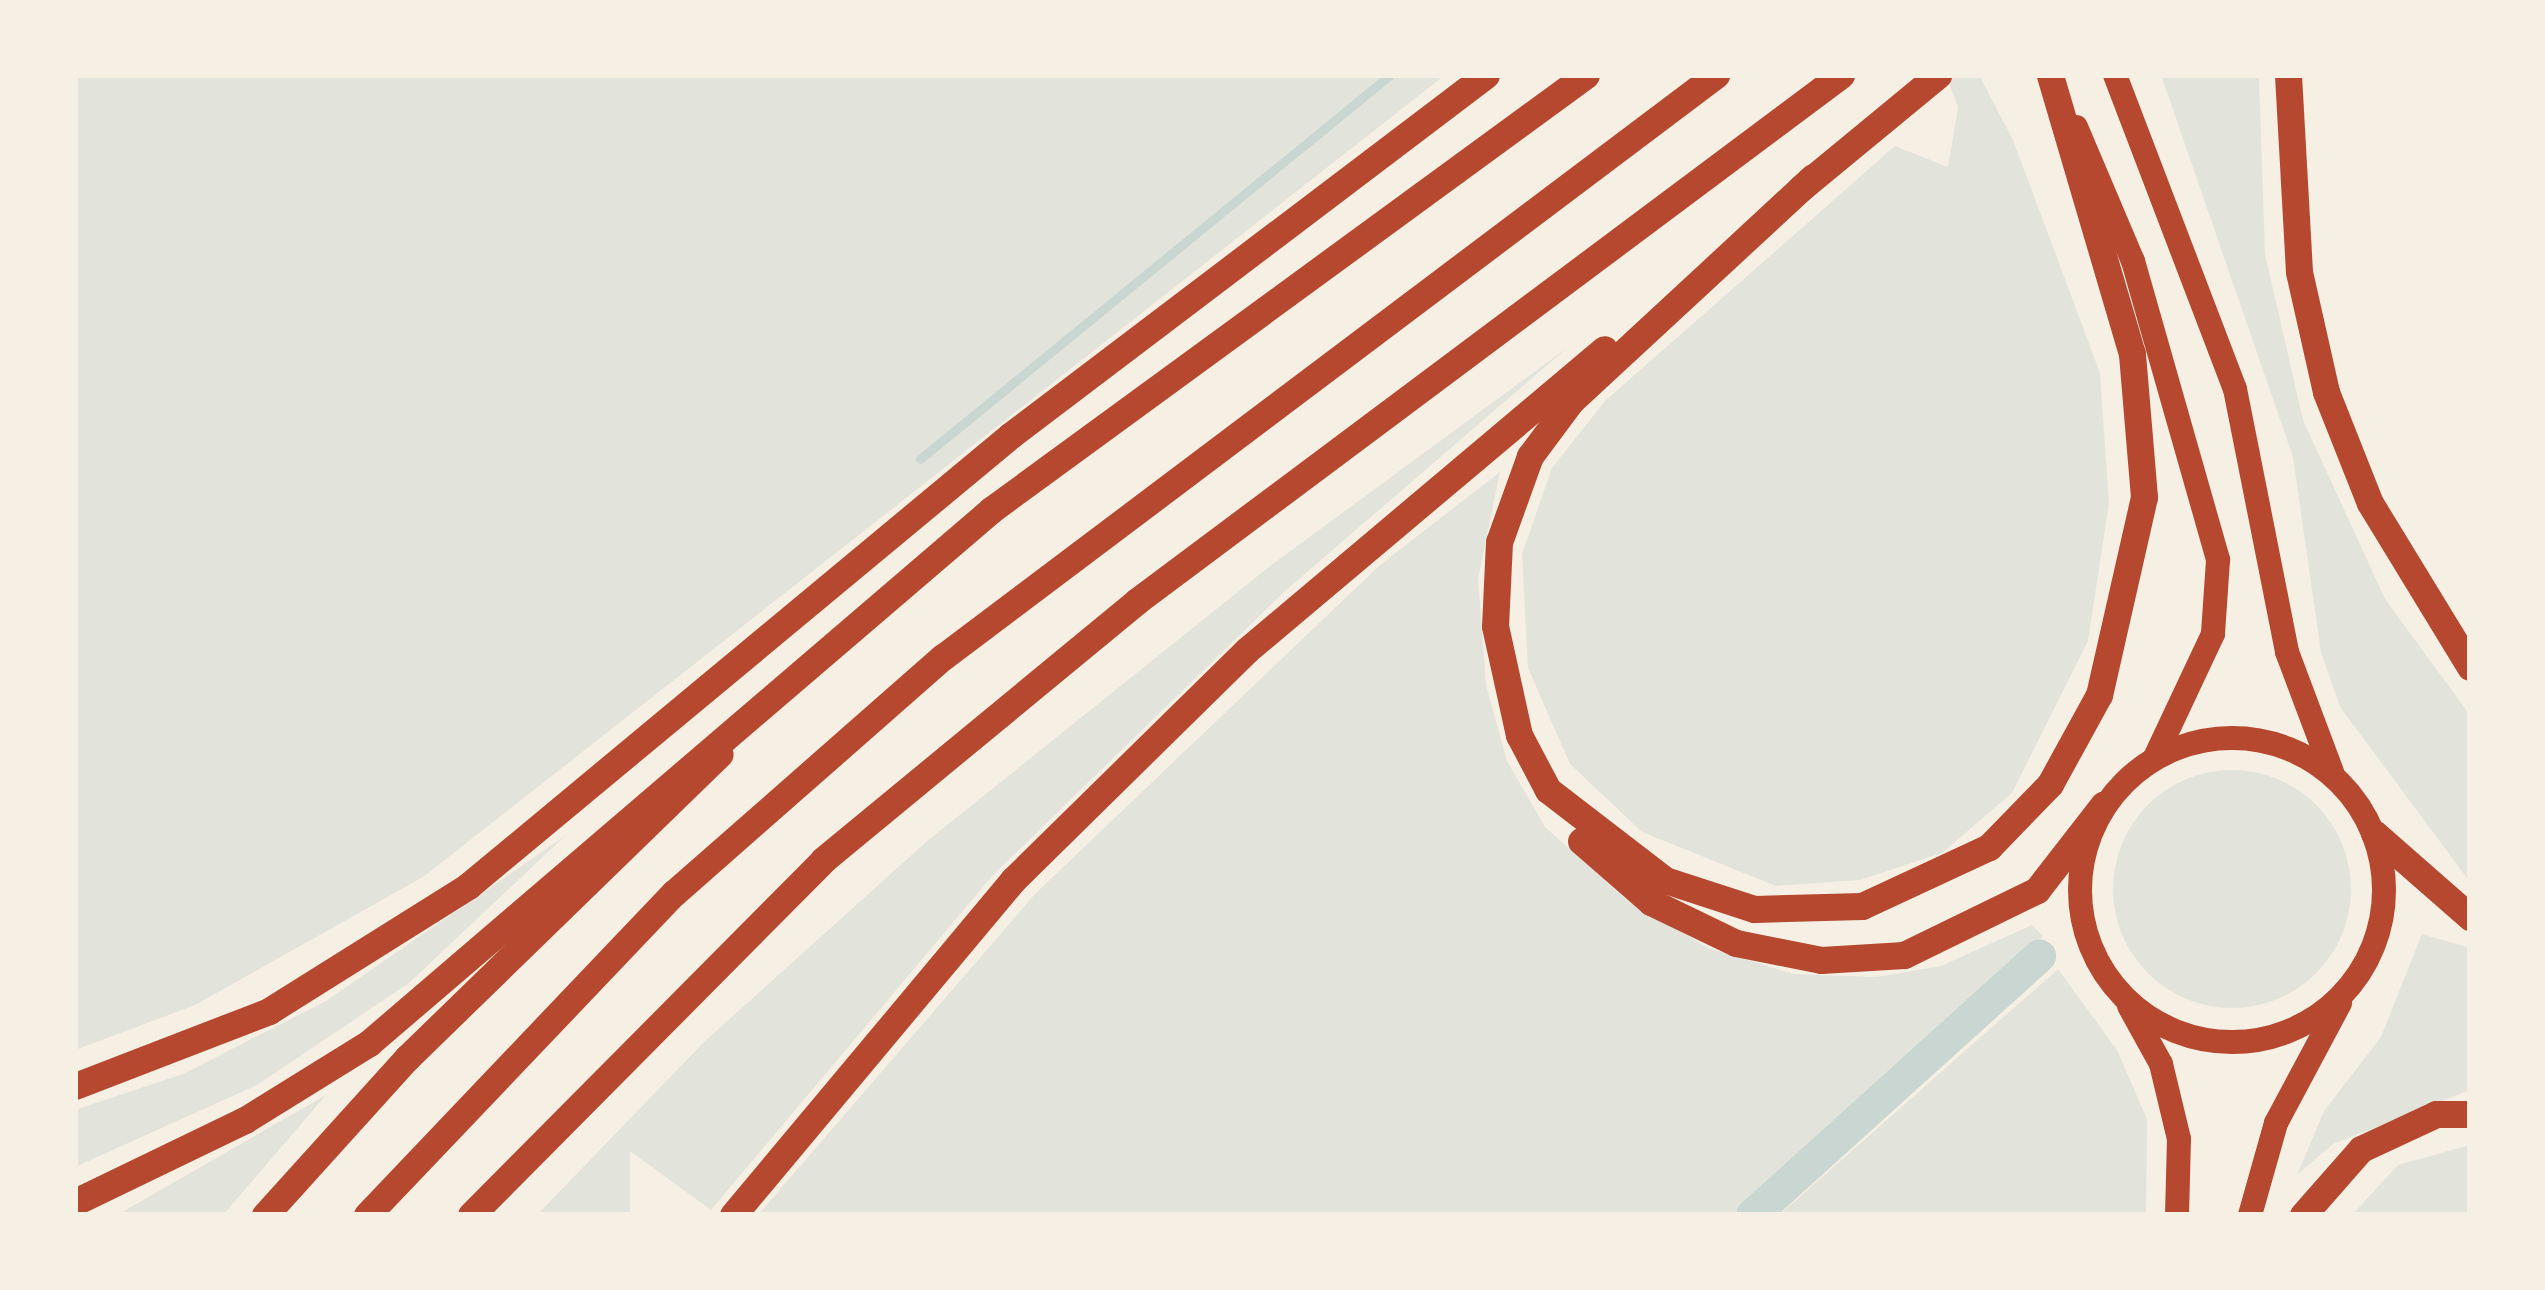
<!DOCTYPE html>
<style>
body{margin:0}
#map{position:relative;width:2545px;height:1290px;overflow:hidden;background:#f6efe4;font-family:"Golos Text",sans-serif}
div>[style]{position:absolute}
.green>*{inset:0;background:#e2e4dc}
.round{border-radius:50%}
.stream>*{height:9px;margin:-4.5px;padding:0 4.5px;transform-origin:4.5px;border-radius:4.5px;background:#c9d6d2}
.canal>*{height:33px;margin:-16.5px;padding:0 16.5px;transform-origin:16.5px;border-radius:16.5px;background:#c9d6d2}
.primary>*{height:24px;margin:-12px;padding:0 12px;transform-origin:12px;border-radius:12px;background:#b5482f}
.primary>.ring{margin:-12px;padding:0;box-sizing:content-box;background:none;border:24px solid #b5482f;border-radius:50%}
.motorway>*{height:27px;margin:-13.5px;padding:0 13.5px;transform-origin:13.5px;border-radius:13.5px;background:#b5482f}
span{translate:-50% -50%;white-space:nowrap;text-align:center;line-height:1.15;-webkit-text-stroke:9px #f6efe4;paint-order:stroke}
.frame{position:absolute;inset:0;border:78px solid #f6efe4;pointer-events:none}
</style>
<div id="map">
<div class="green">
<i style="clip-path:polygon(75px 75px,1445px 75px,423px 877px,195px 1005px,75px 1050px)"></i>
<i style="clip-path:polygon(1946px 75px,1979px 75px,2013px 140px,2100px 373px,2109px 503px,2088px 641px,2012px 793px,1942px 853px,1860px 880px,1776px 886px,1642px 832px,1570px 764px,1528px 668px,1522px 554px,1552px 468px,1605px 401px,1895px 146px,1948px 167px,1958px 107px)"></i>
<i style="clip-path:polygon(2161px 75px,2259px 75px,2265px 254px,2303px 420px,2385px 599px,2470px 715px,2470px 882px,2340px 707px,2321px 652px,2293px 457px)"></i>
<i style="clip-path:polygon(1567px 348px,1285px 591px,993px 875px,711px 1210px,630px 1151px,630px 1215px,537px 1215px,704px 1042px,926px 842px,1270px 566px)"></i>
<i style="clip-path:polygon(1500px 472px,1478px 578px,1486px 685px,1507px 761px,1545px 827px,1623px 897px,1708px 948px,1794px 974px,1876px 977px,1941px 966px,2032px 925px,2043px 936px,1732px 1215px,758px 1215px,1035px 894px,1380px 565px)"></i>
<i class="round" style="left:2113px;top:770px;width:238px;height:238px"></i>
<i style="clip-path:polygon(565px 836px,409px 983px,257px 1085px,75px 1167px,75px 1110px,183px 1074px,326px 1001px)"></i>
<i style="clip-path:polygon(2422px 934px,2470px 948px,2470px 1090px,2333px 1144px,2297px 1175px,2324px 1111px,2381px 1037px)"></i>
<i style="clip-path:polygon(2058px 969px,2117px 1050px,2147px 1119px,2146px 1215px,1779px 1215px)"></i>
<i style="clip-path:polygon(326px 1095px,223px 1215px,117px 1215px)"></i>
<i style="clip-path:polygon(2470px 1145px,2470px 1215px,2352px 1215px,2398px 1165px)"></i>
</div>
<div class="stream">
<i style="left:920px;top:459px;width:607px;rotate:-39.25deg"></i>
<i style="left:1742px;top:1215px;width:16px;rotate:-18deg"></i>
</div>
<div class="canal">
<i style="left:1752px;top:1215px;width:387px;rotate:-42.1deg"></i>
</div>
<div class="primary">
<i style="left:2115px;top:75px;width:336px;rotate:69.1deg"></i>
<i style="left:2235px;top:389px;width:268px;rotate:78.8deg"></i>
<i style="left:2287px;top:652px;width:128px;rotate:69.4deg"></i>
<i style="left:2076px;top:127px;width:146px;rotate:67deg"></i>
<i style="left:2133px;top:261px;width:311px;rotate:74.1deg"></i>
<i style="left:2218px;top:560px;width:74px;rotate:93.9deg"></i>
<i style="left:2213px;top:634px;width:136px;rotate:115.2deg"></i>
<i class="ring" style="left:2080px;top:738px;width:280px;height:280px"></i>
<i style="left:2129px;top:1006px;width:66px;rotate:61.1deg"></i>
<i style="left:2161px;top:1064px;width:77px;rotate:76.5deg"></i>
<i style="left:2179px;top:1139px;width:76px;rotate:91.5deg"></i>
<i style="left:2250px;top:1215px;width:96px;rotate:-74.2deg"></i>
<i style="left:2276px;top:1123px;width:136px;rotate:-61.9deg"></i>
</div>
<div class="motorway">
<i style="left:2288px;top:75px;width:197px;rotate:86.8deg"></i>
<i style="left:2299px;top:272px;width:123px;rotate:77.3deg"></i>
<i style="left:2326px;top:392px;width:119px;rotate:68.4deg"></i>
<i style="left:2370px;top:503px;width:192px;rotate:58.6deg"></i>
<i style="left:1813px;top:177px;width:330px;rotate:137.2deg"></i>
<i style="left:1571px;top:401px;width:69px;rotate:126.7deg"></i>
<i style="left:1530px;top:456px;width:91px;rotate:109.8deg"></i>
<i style="left:1499px;top:542px;width:84px;rotate:92.7deg"></i>
<i style="left:1495px;top:626px;width:112px;rotate:77.6deg"></i>
<i style="left:1519px;top:735px;width:62px;rotate:62.2deg"></i>
<i style="left:1548px;top:790px;width:148px;rotate:37.6deg"></i>
<i style="left:1665px;top:880px;width:94px;rotate:18deg"></i>
<i style="left:1754px;top:909px;width:108px;rotate:-1.6deg"></i>
<i style="left:1862px;top:906px;width:140px;rotate:-24.9deg"></i>
<i style="left:1989px;top:847px;width:88px;rotate:-45.9deg"></i>
<i style="left:2050px;top:784px;width:102px;rotate:-61.2deg"></i>
<i style="left:2099px;top:695px;width:203px;rotate:-77.2deg"></i>
<i style="left:2144px;top:497px;width:144px;rotate:-94.8deg"></i>
<i style="left:2132px;top:354px;width:291px;rotate:-106.4deg"></i>
<i style="left:1801px;top:188px;width:178px;rotate:-39.5deg"></i>
<i style="left:2374px;top:833px;width:128px;rotate:41.2deg"></i>
<i style="left:1581px;top:841px;width:93px;rotate:41.1deg"></i>
<i style="left:1651px;top:902px;width:94px;rotate:25.8deg"></i>
<i style="left:1736px;top:943px;width:87px;rotate:11.3deg"></i>
<i style="left:1821px;top:960px;width:83px;rotate:-3.4deg"></i>
<i style="left:1904px;top:955px;width:148px;rotate:-26deg"></i>
<i style="left:2037px;top:890px;width:108px;rotate:-52.2deg"></i>
<i style="left:75px;top:1086px;width:208px;rotate:-21.1deg"></i>
<i style="left:269px;top:1011px;width:235px;rotate:-32.1deg"></i>
<i style="left:468px;top:886px;width:706px;rotate:-39.71deg"></i>
<i style="left:1011px;top:435px;width:596px;rotate:-37.16deg"></i>
<i style="left:75px;top:1202px;width:189px;rotate:-25.8deg"></i>
<i style="left:245px;top:1120px;width:146px;rotate:-31.8deg"></i>
<i style="left:369px;top:1043px;width:819px;rotate:-40.59deg"></i>
<i style="left:991px;top:510px;width:737px;rotate:-36.17deg"></i>
<i style="left:265px;top:1215px;width:212px;rotate:-47.9deg"></i>
<i style="left:407px;top:1058px;width:436px;rotate:-44.2deg"></i>
<i style="left:367px;top:1215px;width:445px;rotate:-46.4deg"></i>
<i style="left:674px;top:893px;width:358px;rotate:-41.3deg"></i>
<i style="left:943px;top:657px;width:968px;rotate:-36.98deg"></i>
<i style="left:471px;top:1215px;width:500px;rotate:-45.2deg"></i>
<i style="left:823px;top:860px;width:407px;rotate:-39.5deg"></i>
<i style="left:1137px;top:601px;width:879px;rotate:-36.77deg"></i>
<i style="left:733px;top:1215px;width:437px;rotate:-50.1deg"></i>
<i style="left:1013px;top:880px;width:328px;rotate:-44.5deg"></i>
<i style="left:1247px;top:650px;width:467px;rotate:-40.1deg"></i>
<i style="left:2303px;top:1215px;width:88px;rotate:-48.7deg"></i>
<i style="left:2361px;top:1149px;width:83px;rotate:-25deg"></i>
<i style="left:2436px;top:1114px;width:34px"></i>
</div>
<div class="frame"></div>
</div>
